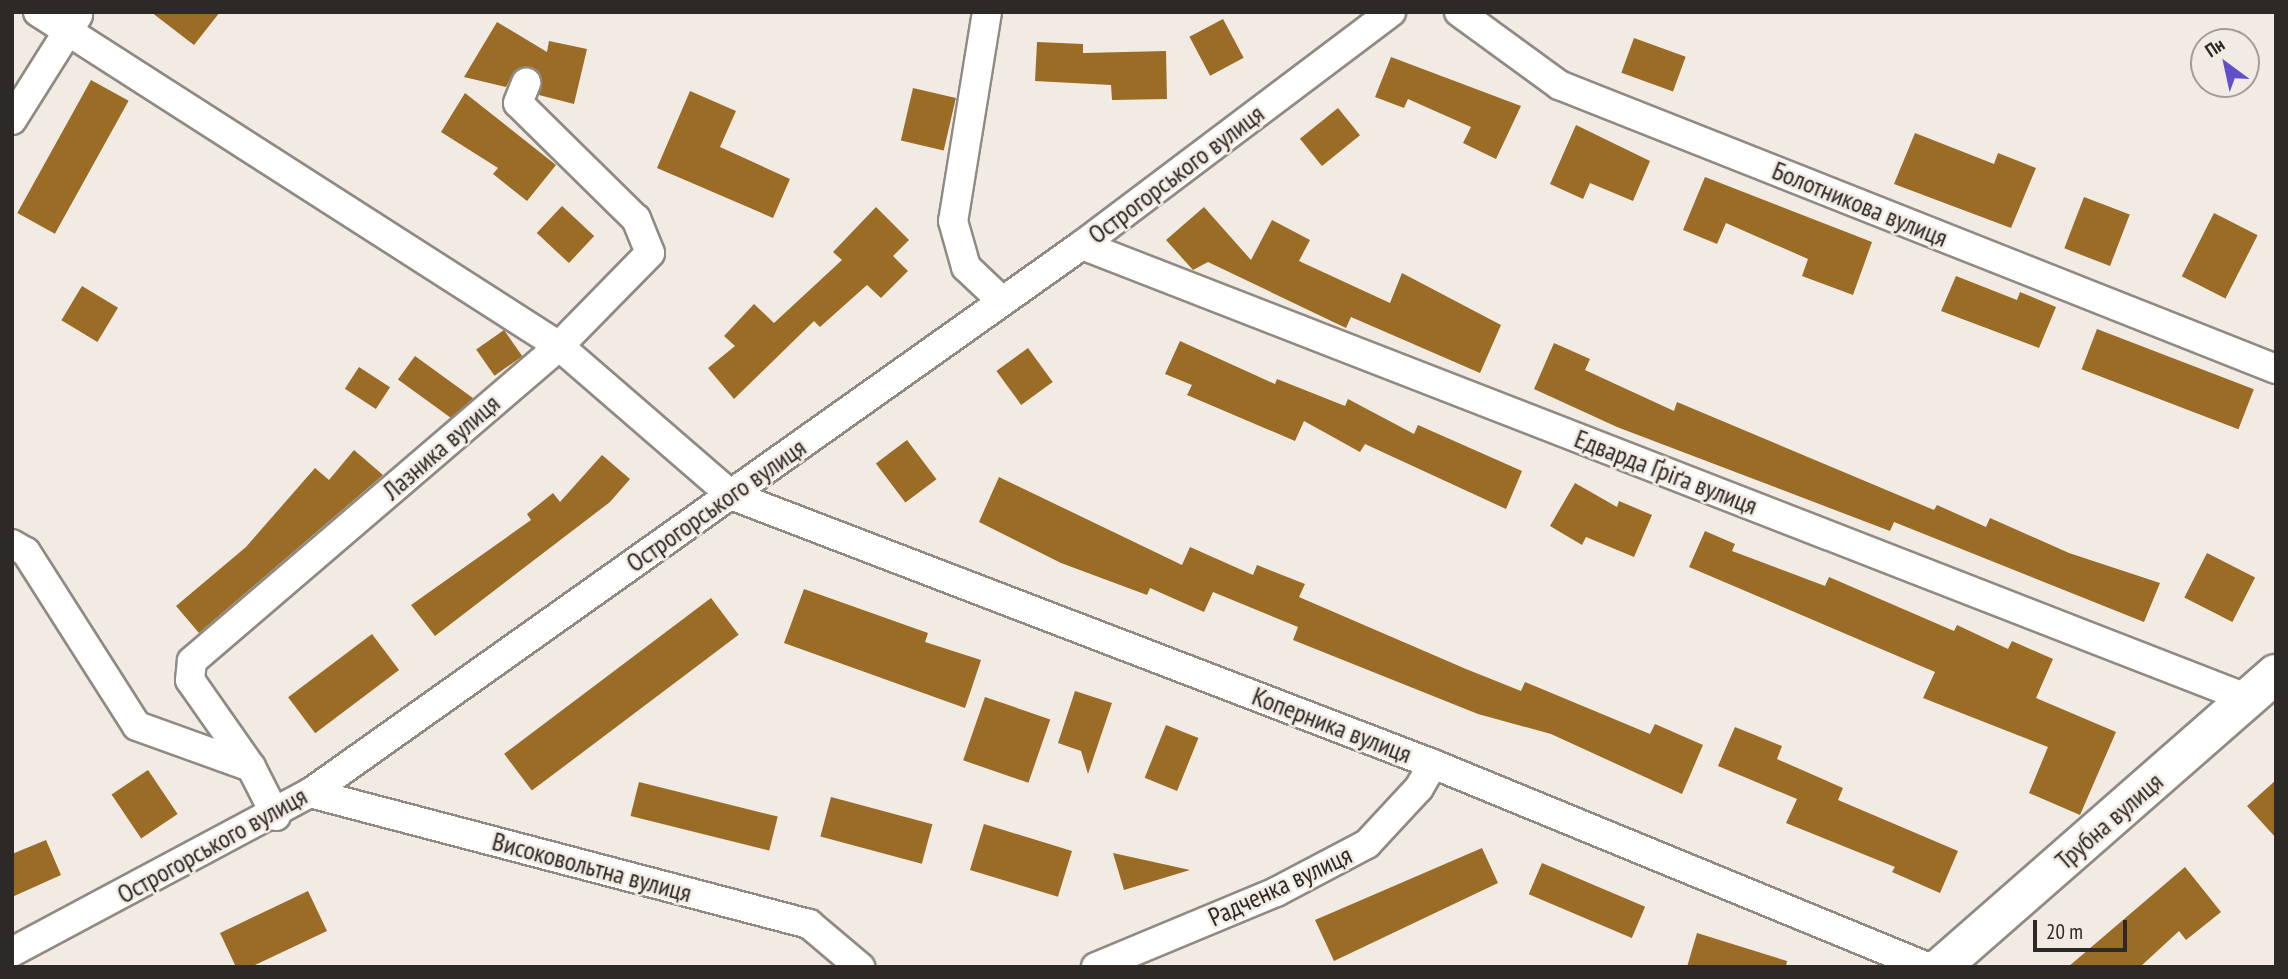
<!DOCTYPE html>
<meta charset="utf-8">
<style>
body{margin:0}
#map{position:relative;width:2288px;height:979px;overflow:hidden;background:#f2ebe3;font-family:"PT Sans Narrow",sans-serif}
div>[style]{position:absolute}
.building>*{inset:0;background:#9a6c26;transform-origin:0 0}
.roads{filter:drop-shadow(2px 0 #908a83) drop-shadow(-2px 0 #908a83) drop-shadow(0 2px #908a83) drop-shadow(0 -2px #908a83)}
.street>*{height:28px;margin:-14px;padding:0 14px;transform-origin:14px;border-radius:14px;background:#fff}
.secondary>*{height:38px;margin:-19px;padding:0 19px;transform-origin:19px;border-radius:19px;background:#fff}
span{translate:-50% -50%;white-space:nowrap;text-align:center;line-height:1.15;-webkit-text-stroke:5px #f2ebe3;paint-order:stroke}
.street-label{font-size:26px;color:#2c2926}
.frame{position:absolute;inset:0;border:14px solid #2c2926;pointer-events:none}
.north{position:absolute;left:2190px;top:28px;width:70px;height:70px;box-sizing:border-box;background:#f2ebe3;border:2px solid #a39d97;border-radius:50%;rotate:327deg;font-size:19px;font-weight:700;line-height:28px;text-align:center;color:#2c2926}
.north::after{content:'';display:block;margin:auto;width:24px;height:32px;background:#6051c9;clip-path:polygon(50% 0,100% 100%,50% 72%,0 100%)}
.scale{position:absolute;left:2033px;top:920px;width:94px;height:32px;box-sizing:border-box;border:4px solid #2c2926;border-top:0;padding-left:9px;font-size:21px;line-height:24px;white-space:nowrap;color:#2c2926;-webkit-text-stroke:5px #f2ebe3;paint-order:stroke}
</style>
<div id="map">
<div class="building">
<i style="clip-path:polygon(151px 12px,220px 12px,194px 45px)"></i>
<i style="left:1223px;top:19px;width:44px;height:38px;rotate:62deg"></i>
<i style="clip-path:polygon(497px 22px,547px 52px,549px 41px,587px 49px,574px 104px,539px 95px,542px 80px,532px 67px,515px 70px,506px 87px,464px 77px)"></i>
<i style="left:1634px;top:38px;width:55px;height:37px;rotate:20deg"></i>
<i style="clip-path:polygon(1037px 42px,1083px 44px,1083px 53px,1166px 51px,1167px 99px,1112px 100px,1111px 85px,1035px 81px)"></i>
<i style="clip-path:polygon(1391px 57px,1521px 106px,1496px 159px,1463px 143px,1471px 127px,1408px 99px,1404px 108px,1375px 97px)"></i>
<i style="left:91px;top:80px;width:43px;height:152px;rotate:29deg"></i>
<i style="left:913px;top:88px;width:44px;height:54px;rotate:13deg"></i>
<i style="clip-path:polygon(690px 91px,736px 111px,720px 147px,790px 179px,773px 218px,657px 168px)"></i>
<i style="clip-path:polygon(465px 93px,556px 165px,527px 201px,493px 174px,498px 168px,441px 132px)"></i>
<i style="left:1338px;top:108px;width:35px;height:49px;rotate:51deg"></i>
<i style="clip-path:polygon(1576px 125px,1650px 161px,1633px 201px,1590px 183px,1583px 199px,1550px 184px)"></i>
<i style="clip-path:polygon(1915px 133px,1994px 164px,1998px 153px,2036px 168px,2011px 228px,1894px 184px)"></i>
<i style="clip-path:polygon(1705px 177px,1872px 242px,1853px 295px,1802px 276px,1808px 259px,1726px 223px,1717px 244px,1683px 230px)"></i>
<i style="left:2084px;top:197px;width:49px;height:55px;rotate:21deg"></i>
<i style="left:562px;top:206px;width:44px;height:37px;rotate:43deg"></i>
<i style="clip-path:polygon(876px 207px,909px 240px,893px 256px,908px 271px,881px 298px,867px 285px,820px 327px,814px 321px,734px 399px,708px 368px,735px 346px,724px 336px,754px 304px,774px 323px,842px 260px,833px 252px)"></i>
<i style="clip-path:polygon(1204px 207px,1251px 260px,1272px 220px,1310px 240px,1299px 261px,1390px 303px,1402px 273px,1501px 325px,1480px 373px,1351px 317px,1346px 328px,1208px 262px,1193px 270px,1166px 240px)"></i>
<i style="left:2214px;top:213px;width:49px;height:71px;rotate:27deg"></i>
<i style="clip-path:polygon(1956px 276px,2017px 300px,2020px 292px,2056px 307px,2039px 348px,1941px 311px)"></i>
<i style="left:82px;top:286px;width:42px;height:40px;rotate:31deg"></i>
<i style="left:2097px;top:329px;width:168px;height:43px;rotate:21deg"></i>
<i style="left:504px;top:330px;width:32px;height:34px;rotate:55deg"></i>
<i style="clip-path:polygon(1180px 341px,1275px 384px,1277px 379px,1345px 406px,1348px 399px,1414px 434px,1418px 425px,1522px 471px,1506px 509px,1365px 444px,1360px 452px,1304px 421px,1295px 441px,1187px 395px,1192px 385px,1165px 374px)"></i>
<i style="clip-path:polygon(1554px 343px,1590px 359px,1585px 370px,1674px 411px,1677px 402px,1934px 510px,1937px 505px,1986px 527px,1990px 518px,2069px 553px,2160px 583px,2144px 622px,1894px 522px,1890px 531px,1617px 427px,1534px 389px)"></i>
<i style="left:1028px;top:348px;width:42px;height:39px;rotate:54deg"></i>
<i style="left:415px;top:356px;width:72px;height:29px;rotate:36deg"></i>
<i style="left:359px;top:367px;width:37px;height:26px;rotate:33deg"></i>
<i style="left:907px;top:440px;width:49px;height:39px;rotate:53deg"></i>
<i style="clip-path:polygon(354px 450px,383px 475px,199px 633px,176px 606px,246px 547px,315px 468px,329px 480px)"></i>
<i style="clip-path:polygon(602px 455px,630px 479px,610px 502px,435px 636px,411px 605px,531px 520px,527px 514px,553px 493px,560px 502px)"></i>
<i style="clip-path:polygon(999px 477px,1182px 565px,1190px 547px,1253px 575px,1257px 565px,1305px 584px,1299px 597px,1466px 669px,1521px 691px,1525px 682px,1650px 734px,1655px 724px,1703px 745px,1682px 794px,1551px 734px,1478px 714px,1293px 640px,1298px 627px,1213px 592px,1204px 612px,1150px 588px,1147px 595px,1061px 563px,979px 522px)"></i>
<i style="clip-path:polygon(1575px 483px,1617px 507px,1619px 501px,1652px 515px,1634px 557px,1586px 537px,1582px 545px,1550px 526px)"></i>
<i style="clip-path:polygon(1705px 531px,1735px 544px,1732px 551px,1825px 586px,1829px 577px,1954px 631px,1957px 625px,2008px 649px,2012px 641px,2053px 659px,2036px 698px,2116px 732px,2080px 815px,2029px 793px,2048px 747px,1923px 698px,1935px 672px,1689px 567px)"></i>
<i style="left:2207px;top:553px;width:54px;height:50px;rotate:27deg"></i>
<i style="clip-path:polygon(804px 589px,928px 633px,925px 642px,981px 660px,965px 708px,784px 643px)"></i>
<i style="left:711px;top:598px;width:46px;height:259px;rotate:53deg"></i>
<i style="left:372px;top:634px;width:45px;height:105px;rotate:53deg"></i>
<i style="clip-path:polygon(1075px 691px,1112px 703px,1088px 774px,1081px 751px,1058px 743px)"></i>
<i style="left:985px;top:697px;width:69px;height:67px;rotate:19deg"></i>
<i style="left:1166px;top:725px;width:35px;height:57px;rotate:22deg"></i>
<i style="clip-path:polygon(1735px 727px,1782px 746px,1777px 759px,1843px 788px,1838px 800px,1958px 851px,1940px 893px,1892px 872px,1895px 867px,1786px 823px,1797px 799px,1718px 766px)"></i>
<i style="left:148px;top:770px;width:53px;height:44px;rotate:56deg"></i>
<i style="clip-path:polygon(2276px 780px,2276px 838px,2247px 806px)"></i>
<i style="left:639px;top:782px;width:143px;height:35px;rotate:14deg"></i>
<i style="left:831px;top:797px;width:105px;height:41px;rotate:15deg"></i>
<i style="left:984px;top:824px;width:92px;height:48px;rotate:17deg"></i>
<i style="clip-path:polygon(46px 840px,61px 875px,12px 897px,12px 854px)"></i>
<i style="clip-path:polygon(1482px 848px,1498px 883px,1334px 961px,1315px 920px)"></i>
<i style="clip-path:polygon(1113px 853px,1190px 870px,1124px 890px)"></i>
<i style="left:1542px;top:863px;width:112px;height:34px;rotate:23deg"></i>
<i style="clip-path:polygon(2185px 867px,2221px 912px,2186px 940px,2179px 931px,2140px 967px,2068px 967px)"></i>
<i style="clip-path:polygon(308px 891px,327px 931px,251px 967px,236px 967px,220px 933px)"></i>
<i style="clip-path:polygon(1697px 933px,1787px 961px,1786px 967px,1687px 967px)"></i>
</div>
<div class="roads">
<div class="street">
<i style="left:38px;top:12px;width:619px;rotate:32.66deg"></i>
<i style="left:559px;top:346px;width:228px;rotate:40.9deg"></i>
<i style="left:731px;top:495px;width:752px;rotate:20.97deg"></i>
<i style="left:1433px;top:764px;width:534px;rotate:22.34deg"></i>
<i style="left:987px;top:12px;width:212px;rotate:99.2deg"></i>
<i style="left:953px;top:221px;width:48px;rotate:74.2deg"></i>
<i style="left:966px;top:267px;width:50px;rotate:43.4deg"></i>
<i style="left:1459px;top:12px;width:124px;rotate:36.1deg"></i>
<i style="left:1559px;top:85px;width:771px;rotate:21.61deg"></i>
<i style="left:12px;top:120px;width:124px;rotate:-57.8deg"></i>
<i style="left:1082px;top:245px;width:1252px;rotate:21.26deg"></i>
<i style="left:12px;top:544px;width:16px;rotate:30deg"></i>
<i style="left:26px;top:552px;width:206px;rotate:57.5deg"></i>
<i style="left:137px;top:726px;width:121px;rotate:19.8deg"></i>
<i style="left:310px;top:793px;width:516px;rotate:14.71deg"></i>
<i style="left:809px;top:924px;width:67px;rotate:40.1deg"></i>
<i style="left:276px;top:816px;width:55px;rotate:-117deg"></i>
<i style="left:251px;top:767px;width:106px;rotate:-125deg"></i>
<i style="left:190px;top:680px;width:19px;rotate:-84deg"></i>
<i style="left:192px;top:661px;width:484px;rotate:-40.6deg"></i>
<i style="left:559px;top:346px;width:130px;rotate:-45.6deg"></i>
<i style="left:650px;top:253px;width:37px;rotate:-112deg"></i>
<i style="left:636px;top:219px;width:165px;rotate:-135.5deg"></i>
<i style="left:518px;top:103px;width:22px;rotate:-68deg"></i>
<i style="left:12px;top:952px;width:338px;rotate:-28.1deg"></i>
<i style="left:310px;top:793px;width:947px;rotate:-35.37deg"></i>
<i style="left:1082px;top:245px;width:387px;rotate:-37deg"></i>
<i style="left:1096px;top:967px;width:195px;rotate:-22.6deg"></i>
<i style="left:1276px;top:892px;width:103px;rotate:-27.8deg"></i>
<i style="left:1367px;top:844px;width:76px;rotate:-47.1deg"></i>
<i style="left:1419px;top:788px;width:28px;rotate:-60deg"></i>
</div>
<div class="secondary">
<i style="left:1941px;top:967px;width:445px;rotate:-41.2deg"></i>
</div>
</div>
<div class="street-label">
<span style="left:1176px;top:174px;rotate:-37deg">Острогорського вулиця</span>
<span style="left:1860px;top:204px;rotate:22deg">Болотникова вулиця</span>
<span style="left:441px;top:447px;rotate:-41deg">Лазника вулиця</span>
<span style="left:1666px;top:472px;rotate:21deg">Едварда Ґріґа вулиця</span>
<span style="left:716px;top:505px;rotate:-35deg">Острогорського вулиця</span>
<span style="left:1332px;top:725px;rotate:21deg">Коперника вулиця</span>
<span style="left:2109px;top:821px;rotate:-41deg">Трубна вулиця</span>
<span style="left:212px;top:845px;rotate:-29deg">Острогорського вулиця</span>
<span style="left:592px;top:867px;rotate:15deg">Високовольтна вулиця</span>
<span style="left:1280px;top:886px;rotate:-25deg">Радченка вулиця</span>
</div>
<div class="frame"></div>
<div class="north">Пн</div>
<div class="scale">20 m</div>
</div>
